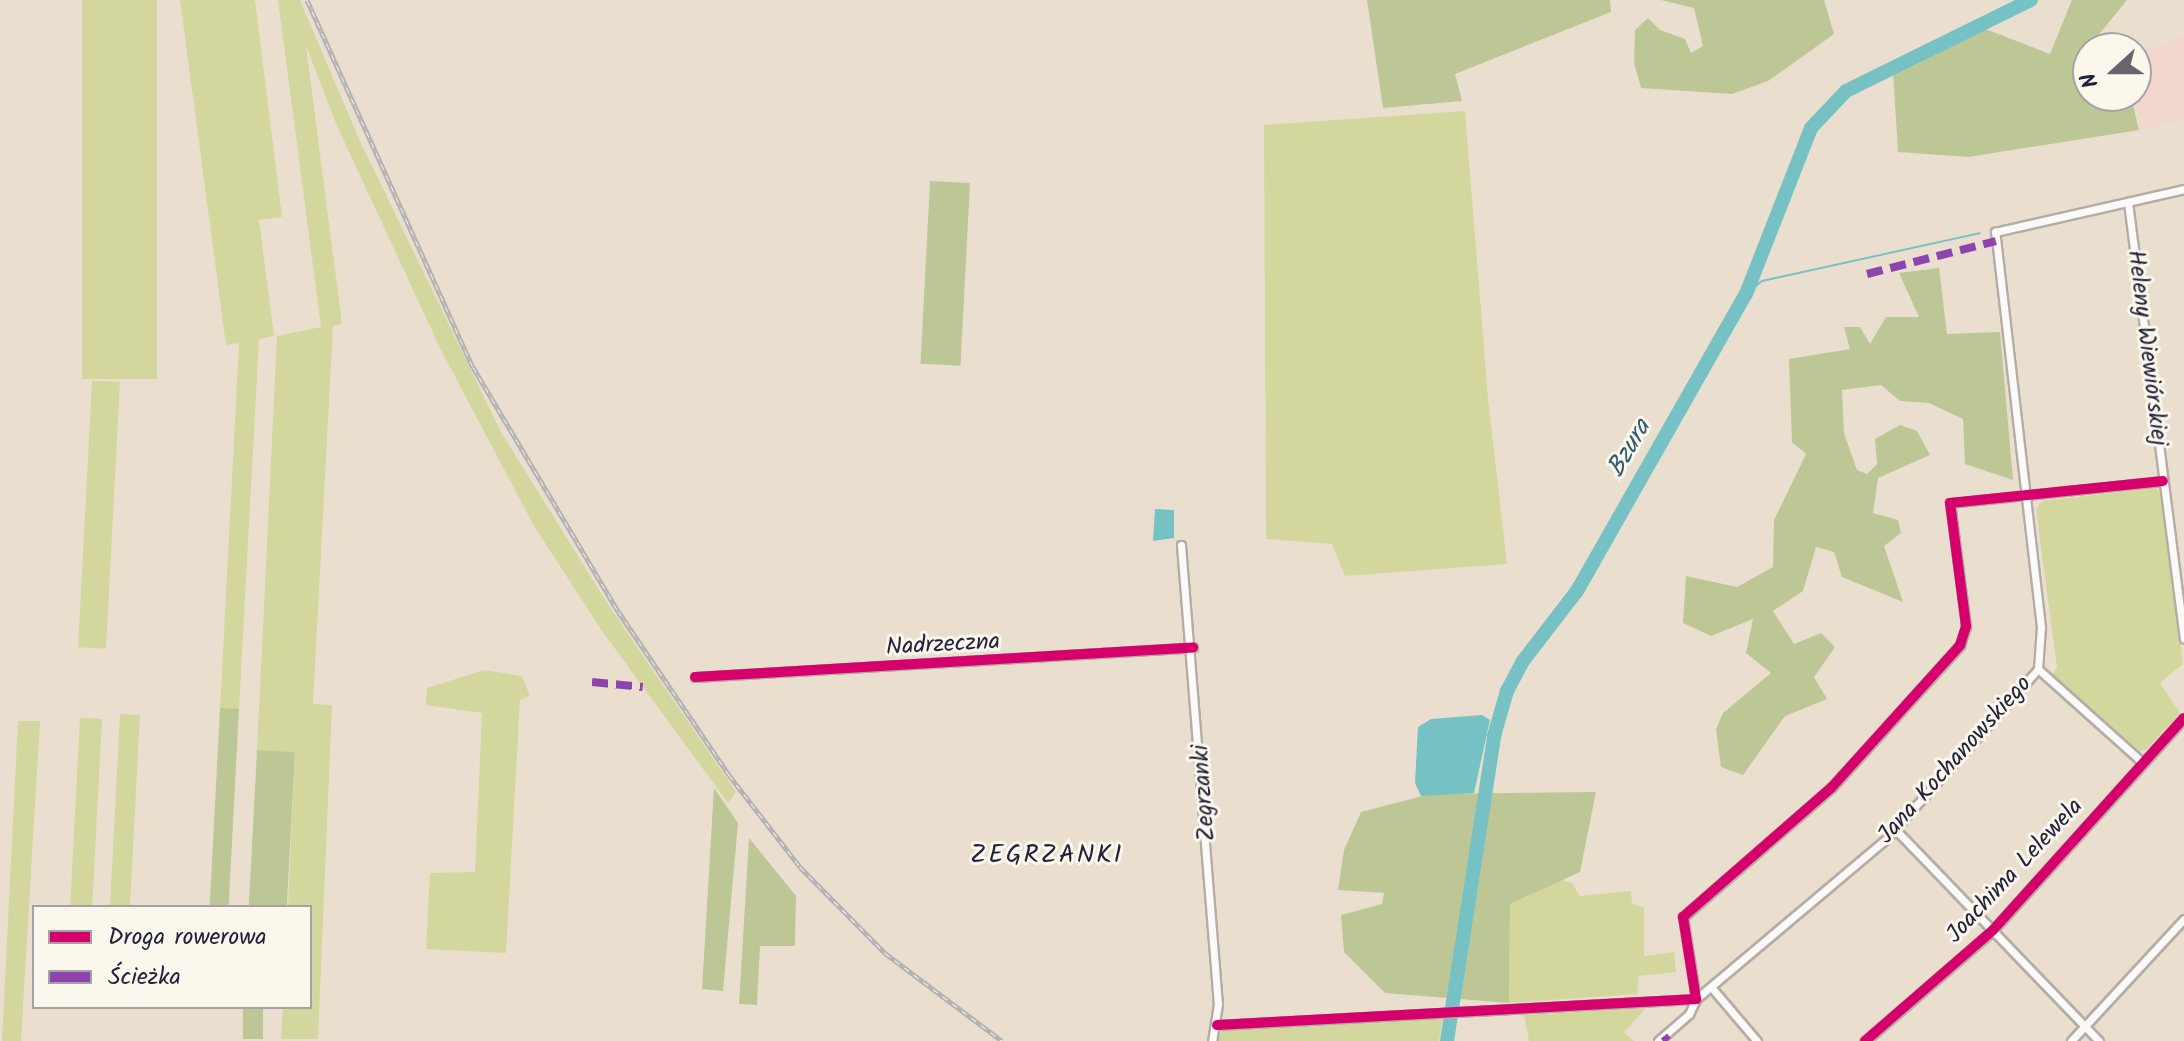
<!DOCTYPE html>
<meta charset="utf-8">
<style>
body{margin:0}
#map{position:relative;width:2184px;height:1041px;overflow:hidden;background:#eadfcf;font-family:Kalam,sans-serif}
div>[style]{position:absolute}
.built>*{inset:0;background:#f1d7ce}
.green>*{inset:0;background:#d4d79d;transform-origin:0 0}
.forest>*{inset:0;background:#bdc795;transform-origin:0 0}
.water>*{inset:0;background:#76c1c3}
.stream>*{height:2px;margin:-1px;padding:0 1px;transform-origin:1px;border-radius:1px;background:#76c1c3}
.river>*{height:14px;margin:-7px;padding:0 7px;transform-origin:7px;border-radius:7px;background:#76c1c3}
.roads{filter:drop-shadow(2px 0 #b4ada6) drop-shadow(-2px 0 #b4ada6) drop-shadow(0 2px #b4ada6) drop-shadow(0 -2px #b4ada6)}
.minor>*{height:7px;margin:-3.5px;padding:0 3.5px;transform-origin:3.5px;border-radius:3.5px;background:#fcfaf8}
.rail>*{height:5px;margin-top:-2.5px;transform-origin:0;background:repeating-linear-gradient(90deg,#fbf7ec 0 6px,#b4b2b3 0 12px);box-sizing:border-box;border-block:2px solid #b4b2b3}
.quiet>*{height:8px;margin-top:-4px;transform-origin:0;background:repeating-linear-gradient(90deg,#8e44ad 0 16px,transparent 0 24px)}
.cycleway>*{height:10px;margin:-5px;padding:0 5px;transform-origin:5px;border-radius:5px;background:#d6006c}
span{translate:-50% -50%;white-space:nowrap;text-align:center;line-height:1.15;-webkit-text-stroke:6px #fbf7ec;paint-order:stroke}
.street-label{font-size:24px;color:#22223b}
.water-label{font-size:26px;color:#305c6f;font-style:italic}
.neighbourhood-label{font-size:26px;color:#22223b;letter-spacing:2px}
.legend{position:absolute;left:32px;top:905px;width:280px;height:104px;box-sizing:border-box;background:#fbf7ec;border:2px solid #a4a2a5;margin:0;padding:10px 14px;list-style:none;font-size:24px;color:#22223b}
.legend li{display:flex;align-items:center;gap:16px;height:40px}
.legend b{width:40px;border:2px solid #a4a2a5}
.north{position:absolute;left:2072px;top:32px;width:80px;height:80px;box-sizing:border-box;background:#fbf7ec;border:2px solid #a4a2a5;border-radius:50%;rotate:249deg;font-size:22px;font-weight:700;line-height:32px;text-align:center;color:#22223b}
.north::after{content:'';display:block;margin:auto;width:28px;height:36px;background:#68646f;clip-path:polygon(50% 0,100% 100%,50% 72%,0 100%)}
</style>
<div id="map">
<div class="built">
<i style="clip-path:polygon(2184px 35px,2184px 120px,2139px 130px,2136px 54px)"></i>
</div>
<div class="green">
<i style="left:82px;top:0;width:75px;height:379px"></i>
<i style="clip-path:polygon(180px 0,255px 0,282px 217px,259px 220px,274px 336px,259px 339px,239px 709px,220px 710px,239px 343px,226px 345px)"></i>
<i style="clip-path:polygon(278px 0,300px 0,359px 139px,501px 432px,609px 606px,736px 792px,728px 803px,602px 631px,534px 526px,441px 350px,337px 126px,306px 46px,342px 324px,333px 326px,313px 704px,332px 705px,318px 1039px,281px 1039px,283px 1007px,310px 1007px,310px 907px,288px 907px,295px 752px,257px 750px,277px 336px,321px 327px)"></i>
<i style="clip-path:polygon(1465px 111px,1488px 398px,1507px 564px,1345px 576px,1332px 544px,1266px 539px,1264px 125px)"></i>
<i style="left:120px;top:382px;width:267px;height:28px;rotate:93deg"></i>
<i style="clip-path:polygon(2156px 488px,2161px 493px,2183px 664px,2160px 683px,2180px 713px,2146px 750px,2139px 751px,2051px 675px,2057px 668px,2036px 509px,2042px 501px)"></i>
<i style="clip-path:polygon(484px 670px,522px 676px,530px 696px,520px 700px,506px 953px,426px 949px,430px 873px,475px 872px,482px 713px,426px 705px,427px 688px)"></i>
<i style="left:140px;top:715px;width:192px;height:20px;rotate:93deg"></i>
<i style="left:102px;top:719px;width:188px;height:22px;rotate:93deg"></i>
<i style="clip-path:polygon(18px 721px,40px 721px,21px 1041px,2px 1041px)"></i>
<i style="clip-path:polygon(1543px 868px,1546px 876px,1572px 883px,1580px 896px,1631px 891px,1632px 903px,1644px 908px,1644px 956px,1674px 952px,1676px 972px,1639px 976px,1637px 994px,1509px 1003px,1510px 904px)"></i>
<i style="clip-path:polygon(1646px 1008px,1624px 1032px,1634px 1041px,1529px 1041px,1524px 1015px)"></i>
<i style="clip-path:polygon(1443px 1016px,1439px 1041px,1217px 1041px,1222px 1030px)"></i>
</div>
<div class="forest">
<i style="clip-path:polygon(1367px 0,1610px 0,1611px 12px,1455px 74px,1462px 101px,1383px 108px)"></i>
<i style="clip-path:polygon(1661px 0,1824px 0,1834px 34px,1768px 81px,1732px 94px,1641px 88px,1634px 63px,1635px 30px,1648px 18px,1660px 30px,1685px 39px,1691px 53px,1703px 46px,1694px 8px)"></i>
<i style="clip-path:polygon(2072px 0,2127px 0,2088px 48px,2088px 96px,2131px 96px,2139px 130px,1968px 157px,1898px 152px,1893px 72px,1983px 28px,2050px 54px)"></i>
<i style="left:970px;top:183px;width:183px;height:40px;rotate:93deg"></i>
<i style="clip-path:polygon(1939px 268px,1947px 334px,2000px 332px,2013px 480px,1965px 464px,1963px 419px,1929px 403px,1900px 401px,1881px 385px,1842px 390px,1844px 433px,1857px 470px,1867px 474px,1877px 464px,1875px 439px,1900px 425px,1917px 431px,1930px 455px,1878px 478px,1873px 513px,1898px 520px,1901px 533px,1884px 546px,1903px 602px,1842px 577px,1834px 552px,1816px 547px,1803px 591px,1773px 611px,1794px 644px,1821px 633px,1835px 647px,1814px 677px,1827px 699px,1785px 716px,1743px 775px,1721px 767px,1716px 729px,1723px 713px,1771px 673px,1746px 653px,1753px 619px,1711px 636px,1683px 623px,1686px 576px,1737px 587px,1773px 567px,1774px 520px,1806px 454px,1792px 442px,1789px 359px,1850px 349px,1844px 327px,1860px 327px,1870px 344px,1886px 317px,1919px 317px,1899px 273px)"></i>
<i style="left:239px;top:709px;width:198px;height:19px;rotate:93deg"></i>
<i style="left:257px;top:750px;width:38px;height:157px;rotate:3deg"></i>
<i style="clip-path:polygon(714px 788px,738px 823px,723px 991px,702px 989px)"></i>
<i style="clip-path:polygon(1596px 792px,1580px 872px,1510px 904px,1509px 1003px,1385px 993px,1344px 952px,1341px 915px,1382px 904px,1384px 893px,1338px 890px,1344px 850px,1361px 812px,1430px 794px)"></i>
<i style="clip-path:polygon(749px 838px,796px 896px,795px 946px,760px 946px,757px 1005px,739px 1004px)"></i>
<i style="left:243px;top:1007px;width:20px;height:32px"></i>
</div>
<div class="water">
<i style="clip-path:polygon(1155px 509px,1174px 510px,1174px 538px,1153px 541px)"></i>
<i style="clip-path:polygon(1482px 715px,1490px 720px,1474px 793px,1421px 796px,1415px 783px,1418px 727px,1431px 719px)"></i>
</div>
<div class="stream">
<i style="left:1746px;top:294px;width:21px;rotate:-39deg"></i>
<i style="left:1762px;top:281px;width:223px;rotate:-12.4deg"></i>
</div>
<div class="river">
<i style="left:1447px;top:1041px;width:309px;rotate:-81.2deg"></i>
<i style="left:1494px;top:736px;width:47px;rotate:-73.9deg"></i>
<i style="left:1507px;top:691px;width:34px;rotate:-62deg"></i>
<i style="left:1523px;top:661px;width:88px;rotate:-52.4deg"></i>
<i style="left:1577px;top:591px;width:342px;rotate:-60.4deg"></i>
<i style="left:1746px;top:294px;width:178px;rotate:-68.6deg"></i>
<i style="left:1811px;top:128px;width:51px;rotate:-46.6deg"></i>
<i style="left:1846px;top:91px;width:206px;rotate:-26.2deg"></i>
</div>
<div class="roads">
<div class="minor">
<i style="left:2128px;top:202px;width:440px;rotate:82.7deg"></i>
<i style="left:1181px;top:545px;width:460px;rotate:85.4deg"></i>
<i style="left:1218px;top:1004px;width:37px;rotate:99deg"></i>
<i style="left:2038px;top:669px;width:140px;rotate:41.8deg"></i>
<i style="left:695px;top:677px;width:499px;rotate:-3.4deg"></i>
<i style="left:1895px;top:829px;width:294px;rotate:46.1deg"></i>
<i style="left:1711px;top:987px;width:71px;rotate:49.6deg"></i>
<i style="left:1217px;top:1025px;width:480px;rotate:-3.1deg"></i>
<i style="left:1696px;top:999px;width:83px;rotate:-99deg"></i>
<i style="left:1683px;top:917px;width:196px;rotate:-41.1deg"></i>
<i style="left:1831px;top:788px;width:193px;rotate:-47.9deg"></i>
<i style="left:1960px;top:645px;width:20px;rotate:-72deg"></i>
<i style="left:1966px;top:626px;width:124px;rotate:-97.4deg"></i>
<i style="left:1950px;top:503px;width:214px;rotate:-5.9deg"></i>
<i style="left:1658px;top:1041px;width:41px;rotate:-41.1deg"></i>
<i style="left:1689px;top:1014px;width:17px;rotate:-65deg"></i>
<i style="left:1696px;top:999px;width:250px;rotate:-40.1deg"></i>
<i style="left:1887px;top:838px;width:227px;rotate:-48.2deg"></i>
<i style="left:2038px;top:669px;width:42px;rotate:-85.9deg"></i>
<i style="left:2041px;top:627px;width:398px;rotate:-96.6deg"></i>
<i style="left:1995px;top:232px;width:194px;rotate:-12.8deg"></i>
<i style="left:1865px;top:1041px;width:169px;rotate:-40.9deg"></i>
<i style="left:1993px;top:930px;width:285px;rotate:-48deg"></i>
<i style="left:2071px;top:1041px;width:166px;rotate:-47.2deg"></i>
</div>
</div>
<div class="rail">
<i style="left:307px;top:0;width:403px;rotate:65.7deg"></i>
<i style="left:473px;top:367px;width:284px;rotate:59.3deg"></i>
<i style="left:618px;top:611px;width:198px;rotate:55.9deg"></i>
<i style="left:729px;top:775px;width:116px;rotate:52.3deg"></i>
<i style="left:800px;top:867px;width:121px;rotate:45.3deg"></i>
<i style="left:885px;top:953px;width:146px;rotate:36.9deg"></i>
</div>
<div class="quiet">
<i style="left:1867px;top:274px;width:133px;rotate:-14.3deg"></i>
<i style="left:592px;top:682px;width:51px;rotate:5.6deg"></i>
<i style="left:1664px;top:1036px;width:6px;rotate:51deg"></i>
</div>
<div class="cycleway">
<i style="left:695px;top:677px;width:499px;rotate:-3.4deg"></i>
<i style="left:1217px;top:1025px;width:480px;rotate:-3.1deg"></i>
<i style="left:1696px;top:999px;width:83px;rotate:-99deg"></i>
<i style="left:1683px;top:917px;width:196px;rotate:-41.1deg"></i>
<i style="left:1831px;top:788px;width:193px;rotate:-47.9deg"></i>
<i style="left:1960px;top:645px;width:20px;rotate:-72deg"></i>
<i style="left:1966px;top:626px;width:124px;rotate:-97.4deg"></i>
<i style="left:1950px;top:503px;width:214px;rotate:-5.9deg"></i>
<i style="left:1865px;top:1041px;width:169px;rotate:-40.9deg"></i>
<i style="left:1993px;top:930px;width:285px;rotate:-48deg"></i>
</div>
<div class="street-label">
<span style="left:2147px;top:348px;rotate:83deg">Heleny Wiewiórskiej</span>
<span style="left:943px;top:645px;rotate:-3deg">Nadrzeczna</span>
<span style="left:1955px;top:760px;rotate:-48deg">Jana Kochanowskiego</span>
<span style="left:1204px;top:793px;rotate:-94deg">Zegrzanki</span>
<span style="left:2015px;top:871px;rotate:-47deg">Joachima Lelewela</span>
</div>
<div class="water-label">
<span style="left:1630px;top:449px;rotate:-60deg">Bzura</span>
</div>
<div class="neighbourhood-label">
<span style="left:1047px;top:856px">ZEGRZANKI</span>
</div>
<ul class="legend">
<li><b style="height:10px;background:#d6006c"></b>Droga rowerowa</li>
<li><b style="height:10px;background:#8e44ad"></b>Ścieżka</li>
</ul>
<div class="north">N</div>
</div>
